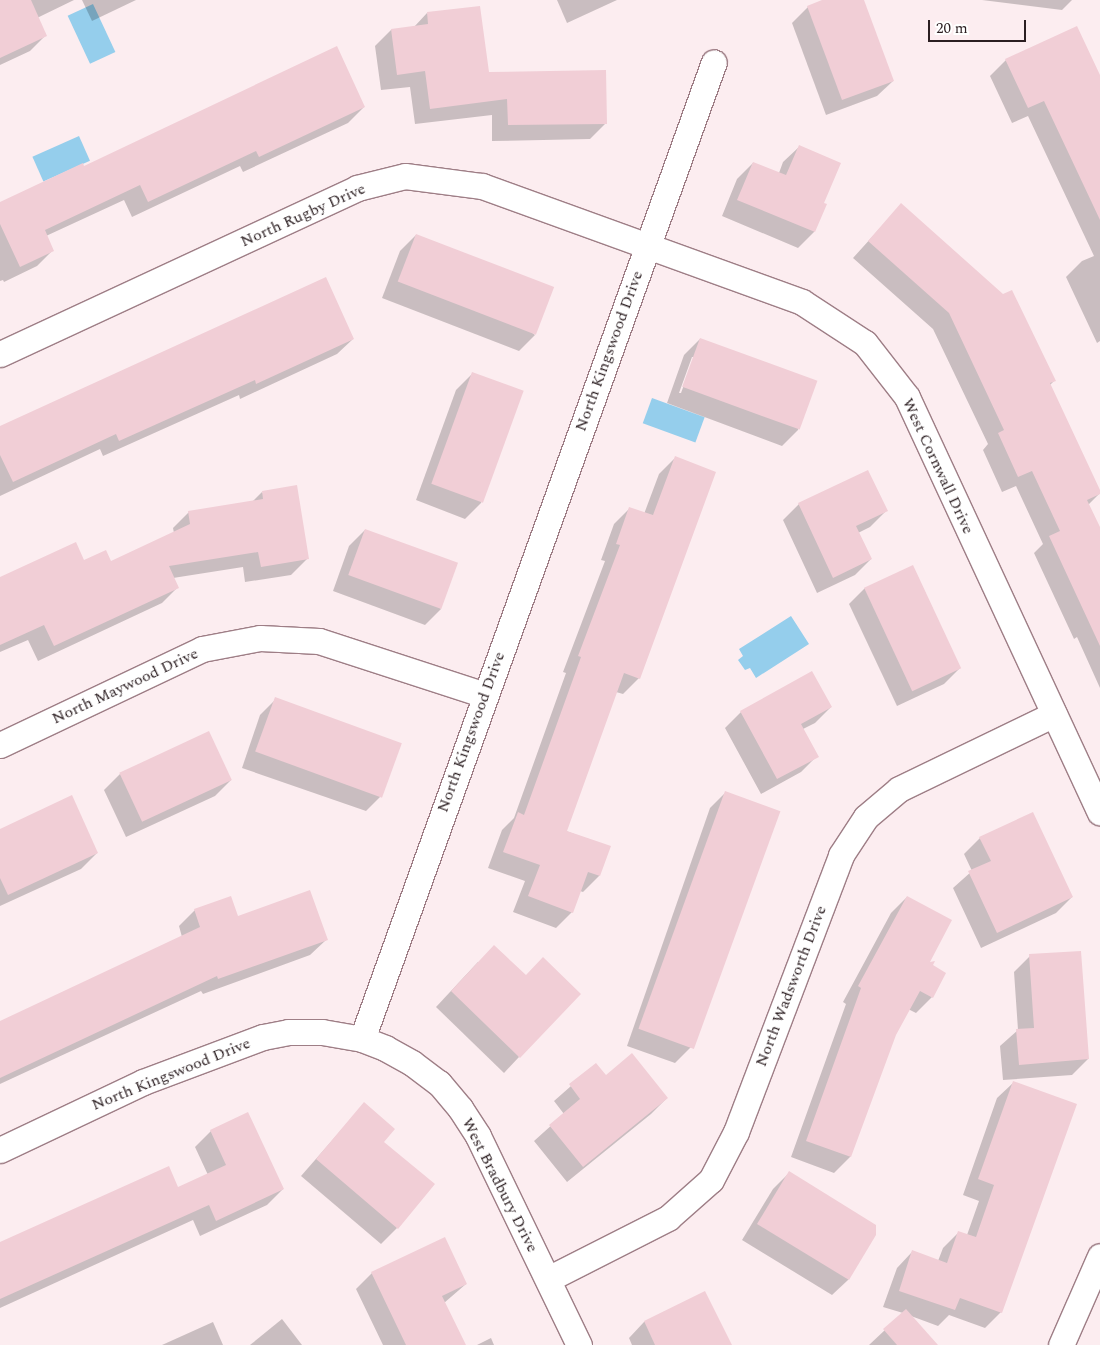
<!DOCTYPE html>
<style>
body{margin:0}
#map{position:relative;width:1100px;height:1345px;overflow:hidden;background:#fcedf0;font-family:Spectral,serif}
div>[style]{position:absolute}
.water>*{inset:0;background:#95ceec;transform-origin:0 0}
.shadow>*{inset:0;background:#0003}
.building>*{inset:0;background:#f1ced6;transform-origin:0 0}
.roads{filter:drop-shadow(1px 0 #9e7e86) drop-shadow(-1px 0 #9e7e86) drop-shadow(0 1px #9e7e86) drop-shadow(0 -1px #9e7e86)}
.street>*{height:25px;margin:-12.5px;padding:0 12.5px;transform-origin:12.5px;border-radius:12.5px;background:#fff}
span{translate:-50% -50%;white-space:nowrap;text-align:center;line-height:1.15;-webkit-text-stroke:4.5px #fff;paint-order:stroke}
.street-label{font-size:16px;color:#2b1e21}
.scale{position:absolute;left:928px;top:20px;width:98px;height:22px;box-sizing:border-box;border:2px solid #2b1e21;border-top:0;padding-left:6px;font-size:15px;line-height:18px;white-space:nowrap;color:#2b1e21;-webkit-text-stroke:4px #fff;paint-order:stroke}
</style>
<div id="map">
<div class="water">
<i style="left:93px;top:4px;width:53px;height:28px;rotate:65deg"></i>
<i style="left:79px;top:136px;width:27px;height:51px;rotate:66deg"></i>
<i style="left:652px;top:398px;width:56px;height:27px;rotate:20deg"></i>
<i style="clip-path:polygon(791px 616px,809px 644px,756px 678px,750px 668px,745px 670px,738px 660px,743px 656px,739px 649px)"></i>
</div>
<div class="shadow">
<i style="clip-path:polygon(0 0,74px 0,37px 18px,46px 35px,30px 51px,0 65px)"></i>
<i style="clip-path:polygon(82px 0,136px 0,92px 21px)"></i>
<i style="clip-path:polygon(557px 0,617px 0,567px 23px)"></i>
<i style="clip-path:polygon(826px 0,863px 0,893px 81px,877px 96px,826px 115px,792px 23px,808px 7px)"></i>
<i style="clip-path:polygon(982px 0,1072px 0,1062px 10px)"></i>
<i style="clip-path:polygon(427px 13px,488px 74px,606px 123px,590px 139px,492px 141px,492px 115px,415px 124px,410px 87px,381px 90px,375px 46px,391px 30px,414px 27px)"></i>
<i style="clip-path:polygon(1006px 60px,1100px 113px,1100px 341px,1097px 343px,1066px 277px,1082px 261px,1094px 256px,1028px 116px,1012px 123px,990px 76px)"></i>
<i style="clip-path:polygon(364px 107px,348px 123px,243px 172px,240px 166px,132px 217px,124px 200px,46px 236px,53px 250px,37px 266px,4px 282px,3px 280px,0 281px,0 203px,84px 167px)"></i>
<i style="clip-path:polygon(799px 147px,823px 203px,814px 232px,798px 248px,722px 216px,737px 179px,753px 163px,779px 173px,783px 162px)"></i>
<i style="clip-path:polygon(901px 205px,1054px 381px,1050px 385px,1100px 493px,1088px 505px,1100px 530px,1100px 688px,1077px 637px,1074px 639px,1034px 553px,1043px 544px,1016px 486px,1002px 492px,983px 450px,988px 444px,933px 329px,853px 258px)"></i>
<i style="clip-path:polygon(416px 235px,535px 335px,519px 351px,382px 298px,400px 251px)"></i>
<i style="clip-path:polygon(353px 339px,337px 354px,240px 399px,239px 395px,103px 456px,100px 449px,0 496px,0 428px)"></i>
<i style="clip-path:polygon(evenodd,700px 339px,815px 382px,798px 430px,782px 446px,667px 403px,684px 355px,700px 339px,692px 357px,694px 357px,681px 393px,679px 393px,692px 357px)"></i>
<i style="clip-path:polygon(472px 374px,522px 392px,481px 503px,465px 519px,416px 500px,456px 390px)"></i>
<i style="clip-path:polygon(675px 458px,639px 678px,623px 694px,616px 692px,566px 831px,609px 847px,599px 876px,583px 892px,580px 891px,572px 912px,556px 928px,513px 912px,525px 881px,488px 868px,502px 830px,514px 818px,566px 673px,563px 672px,605px 561px,601px 560px,614px 524px,630px 508px,644px 514px,659px 474px)"></i>
<i style="clip-path:polygon(262px 492px,307px 559px,291px 575px,245px 582px,243px 567px,173px 578px,178px 587px,162px 603px,38px 661px,28px 640px,0 652px,0 598px,84px 562px,111px 562px,174px 533px,173px 528px,189px 512px,252px 502px)"></i>
<i style="clip-path:polygon(799px 504px,886px 511px,870px 527px,858px 533px,871px 559px,855px 575px,817px 593px,783px 520px)"></i>
<i style="clip-path:polygon(365px 530px,441px 609px,425px 625px,333px 591px,349px 546px)"></i>
<i style="clip-path:polygon(865px 588px,960px 668px,944px 684px,897px 706px,849px 604px)"></i>
<i style="clip-path:polygon(276px 699px,382px 795px,366px 811px,242px 768px,260px 715px)"></i>
<i style="clip-path:polygon(831px 707px,815px 723px,803px 729px,817px 756px,801px 772px,761px 794px,725px 728px,741px 712px)"></i>
<i style="clip-path:polygon(120px 774px,231px 780px,215px 796px,126px 837px,104px 790px)"></i>
<i style="clip-path:polygon(726px 792px,691px 1047px,675px 1063px,627px 1046px,710px 808px)"></i>
<i style="clip-path:polygon(0 830px,97px 853px,81px 869px,0 906px)"></i>
<i style="clip-path:polygon(980px 838px,1072px 897px,1056px 913px,981px 948px,953px 888px,972px 871px,964px 854px)"></i>
<i style="clip-path:polygon(907px 897px,928px 963px,932px 966px,932px 997px,916px 1013px,908px 1009px,894px 1035px,850px 1157px,834px 1173px,791px 1157px,846px 1004px,843px 1002px,891px 913px)"></i>
<i style="clip-path:polygon(195px 910px,237px 917px,326px 940px,310px 955px,203px 994px,201px 991px,0 1084px,0 1022px,182px 937px,179px 926px)"></i>
<i style="clip-path:polygon(1030px 956px,1088px 1059px,1072px 1075px,1003px 1080px,1000px 1046px,1018px 1030px,1014px 972px)"></i>
<i style="clip-path:polygon(478px 962px,519px 1057px,504px 1073px,436px 1007px)"></i>
<i style="clip-path:polygon(596px 1064px,606px 1077px,667px 1098px,651px 1114px,567px 1182px,534px 1141px,564px 1114px,554px 1101px)"></i>
<i style="clip-path:polygon(1013px 1083px,1001px 1312px,985px 1328px,949px 1315px,938px 1326px,911px 1316px,937px 1345px,869px 1345px,903px 1313px,883px 1307px,897px 1268px,912px 1252px,938px 1261px,943px 1248px,959px 1232px,967px 1235px,979px 1201px,963px 1195px,997px 1098px)"></i>
<i style="clip-path:polygon(364px 1104px,397px 1228px,381px 1244px,301px 1176px)"></i>
<i style="clip-path:polygon(211px 1131px,283px 1189px,267px 1205px,200px 1236px,193px 1220px,0 1308px,0 1243px,177px 1189px,208px 1175px,195px 1147px)"></i>
<i style="clip-path:polygon(789px 1173px,875px 1235px,848px 1280px,832px 1295px,742px 1240px,773px 1189px)"></i>
<i style="clip-path:polygon(372px 1273px,466px 1284px,444px 1303px,464px 1345px,383px 1345px,356px 1289px)"></i>
<i style="clip-path:polygon(705px 1293px,731px 1345px,632px 1345px,629px 1338px,644px 1322px)"></i>
<i style="clip-path:polygon(282px 1319px,302px 1345px,250px 1345px)"></i>
<i style="clip-path:polygon(213px 1322px,223px 1345px,162px 1345px)"></i>
<i style="clip-path:polygon(491px 1338px,494px 1345px,477px 1345px)"></i>
</div>
<div class="building">
<i style="clip-path:polygon(0 0,31px 0,47px 36px,0 58px)"></i>
<i style="clip-path:polygon(822px 0,864px 0,894px 81px,842px 100px,807px 6px)"></i>
<i style="clip-path:polygon(480px 6px,489px 72px,606px 70px,607px 124px,508px 125px,507px 99px,430px 109px,425px 71px,397px 75px,391px 29px,428px 24px,427px 12px)"></i>
<i style="clip-path:polygon(1077px 26px,1100px 75px,1100px 220px,1044px 101px,1028px 108px,1005px 59px)"></i>
<i style="clip-path:polygon(337px 46px,365px 107px,259px 157px,256px 151px,148px 202px,140px 185px,45px 230px,54px 251px,20px 267px,0 224px,0 202px,83px 163px,84px 166px)"></i>
<i style="clip-path:polygon(799px 145px,841px 163px,824px 203px,827px 204px,815px 232px,737px 200px,753px 162px,786px 175px)"></i>
<i style="clip-path:polygon(901px 203px,1003px 294px,1012px 290px,1056px 381px,1050px 383px,1100px 490px,1100px 494px,1087px 500px,1100px 527px,1100px 646px,1049px 536px,1060px 531px,1032px 471px,1018px 477px,998px 433px,1004px 430px,949px 313px,868px 241px)"></i>
<i style="left:416px;top:234px;width:148px;height:51px;rotate:21deg"></i>
<i style="clip-path:polygon(326px 277px,354px 339px,256px 384px,255px 380px,119px 441px,116px 434px,13px 482px,0 455px,0 426px)"></i>
<i style="left:700px;top:338px;width:125px;height:52px;rotate:20deg"></i>
<i style="left:472px;top:372px;width:55px;height:119px;rotate:20deg"></i>
<i style="clip-path:polygon(675px 456px,716px 472px,640px 679px,624px 673px,567px 831px,611px 846px,600px 876px,588px 872px,573px 913px,528px 896px,540px 865px,503px 852px,518px 812px,524px 815px,581px 657px,578px 656px,620px 545px,616px 544px,629px 507px,653px 515px)"></i>
<i style="clip-path:polygon(868px 470px,888px 511px,856px 526px,872px 559px,833px 578px,798px 503px)"></i>
<i style="clip-path:polygon(297px 485px,309px 559px,261px 567px,258px 552px,169px 566px,179px 588px,54px 646px,44px 625px,0 645px,0 577px,76px 542px,84px 560px,106px 550px,111px 561px,190px 524px,188px 511px,263px 499px,262px 491px)"></i>
<i style="left:365px;top:529px;width:99px;height:49px;rotate:20deg"></i>
<i style="left:913px;top:565px;width:114px;height:54px;rotate:65deg"></i>
<i style="clip-path:polygon(812px 671px,832px 707px,801px 724px,819px 757px,777px 779px,740px 711px)"></i>
<i style="left:275px;top:697px;width:135px;height:58px;rotate:20deg"></i>
<i style="left:209px;top:731px;width:54px;height:99px;rotate:65deg"></i>
<i style="left:725px;top:791px;width:59px;height:253px;rotate:20deg"></i>
<i style="clip-path:polygon(72px 795px,98px 853px,8px 895px,0 878px,0 829px)"></i>
<i style="clip-path:polygon(1033px 812px,1073px 897px,997px 933px,968px 871px,991px 861px,979px 837px)"></i>
<i style="clip-path:polygon(310px 890px,328px 940px,218px 979px,217px 976px,0 1078px,0 1021px,200px 927px,194px 909px,231px 896px,238px 916px)"></i>
<i style="clip-path:polygon(907px 896px,952px 920px,930px 962px,935px 961px,933px 965px,946px 973px,933px 998px,920px 991px,896px 1035px,851px 1157px,806px 1141px,861px 988px,858px 986px)"></i>
<i style="clip-path:polygon(494px 945px,526px 975px,543px 957px,581px 994px,520px 1058px,451px 991px)"></i>
<i style="clip-path:polygon(1081px 951px,1089px 1059px,1019px 1065px,1016px 1029px,1034px 1028px,1029px 954px)"></i>
<i style="clip-path:polygon(632px 1053px,668px 1098px,583px 1167px,549px 1125px,580px 1099px,569px 1084px,596px 1063px,606px 1075px)"></i>
<i style="clip-path:polygon(1013px 1081px,1077px 1104px,1002px 1313px,960px 1298px,955px 1310px,899px 1291px,912px 1250px,947px 1263px,958px 1231px,976px 1237px,994px 1185px,978px 1179px)"></i>
<i style="clip-path:polygon(364px 1102px,395px 1129px,384px 1142px,435px 1184px,398px 1229px,316px 1159px)"></i>
<i style="clip-path:polygon(248px 1112px,284px 1189px,216px 1221px,209px 1205px,0 1299px,0 1242px,169px 1166px,178px 1187px,226px 1165px,210px 1130px)"></i>
<i style="clip-path:polygon(789px 1171px,876px 1225px,876px 1235px,849px 1280px,757px 1224px)"></i>
<i style="clip-path:polygon(445px 1237px,467px 1284px,442px 1296px,466px 1345px,406px 1345px,371px 1272px)"></i>
<i style="clip-path:polygon(705px 1291px,732px 1345px,655px 1345px,644px 1321px)"></i>
<i style="clip-path:polygon(906px 1309px,938px 1345px,897px 1345px,883px 1329px)"></i>
</div>
<div class="roads">
<div class="street">
<i style="left:0;top:354px;width:394px;rotate:-24.9deg"></i>
<i style="left:357px;top:188px;width:49px;rotate:-14deg"></i>
<i style="left:405px;top:176px;width:78px;rotate:7.4deg"></i>
<i style="left:482px;top:186px;width:340px;rotate:19.9deg"></i>
<i style="left:802px;top:302px;width:75px;rotate:33.1deg"></i>
<i style="left:865px;top:343px;width:68px;rotate:52.1deg"></i>
<i style="left:907px;top:397px;width:458px;rotate:65.1deg"></i>
<i style="left:0;top:745px;width:224px;rotate:-25.4deg"></i>
<i style="left:202px;top:649px;width:59px;rotate:-10.7deg"></i>
<i style="left:260px;top:638px;width:59px;rotate:2.9deg"></i>
<i style="left:319px;top:641px;width:175px;rotate:18deg"></i>
<i style="left:362px;top:1039px;width:1038px;rotate:-70.19deg"></i>
<i style="left:0;top:1150px;width:158px;rotate:-25.4deg"></i>
<i style="left:143px;top:1082px;width:128px;rotate:-20.6deg"></i>
<i style="left:263px;top:1037px;width:25px;rotate:-11deg"></i>
<i style="left:288px;top:1032px;width:34px"></i>
<i style="left:322px;top:1032px;width:41px;rotate:9.9deg"></i>
<i style="left:362px;top:1039px;width:25px;rotate:21deg"></i>
<i style="left:385px;top:1048px;width:31px;rotate:29deg"></i>
<i style="left:412px;top:1063px;width:34px;rotate:37deg"></i>
<i style="left:439px;top:1083px;width:33px;rotate:50deg"></i>
<i style="left:460px;top:1108px;width:33px;rotate:57deg"></i>
<i style="left:478px;top:1136px;width:232px;rotate:64.2deg"></i>
<i style="left:548px;top:1279px;width:135px;rotate:-26.9deg"></i>
<i style="left:668px;top:1218px;width:57px;rotate:-41.5deg"></i>
<i style="left:711px;top:1180px;width:54px;rotate:-62.5deg"></i>
<i style="left:736px;top:1132px;width:296px;rotate:-69.2deg"></i>
<i style="left:841px;top:855px;width:45px;rotate:-56.7deg"></i>
<i style="left:866px;top:817px;width:43px;rotate:-40.3deg"></i>
<i style="left:899px;top:789px;width:172px;rotate:-25.8deg"></i>
<i style="left:1061px;top:1345px;width:97px;rotate:-66.3deg"></i>
</div>
</div>
<div class="street-label">
<span style="left:303px;top:215px;rotate:-24deg">North Rugby Drive</span>
<span style="left:609px;top:351px;rotate:-70deg">North Kingswood Drive</span>
<span style="left:938px;top:466px;rotate:65deg">West Cornwall Drive</span>
<span style="left:125px;top:686px;rotate:-25deg">North Maywood Drive</span>
<span style="left:471px;top:732px;rotate:-70deg">North Kingswood Drive</span>
<span style="left:791px;top:986px;rotate:-69deg">North Wadsworth Drive</span>
<span style="left:171px;top:1074px;rotate:-22deg">North Kingswood Drive</span>
<span style="left:500px;top:1185px;rotate:63deg">West Bradbury Drive</span>
</div>
<div class="scale">20 m</div>
</div>
